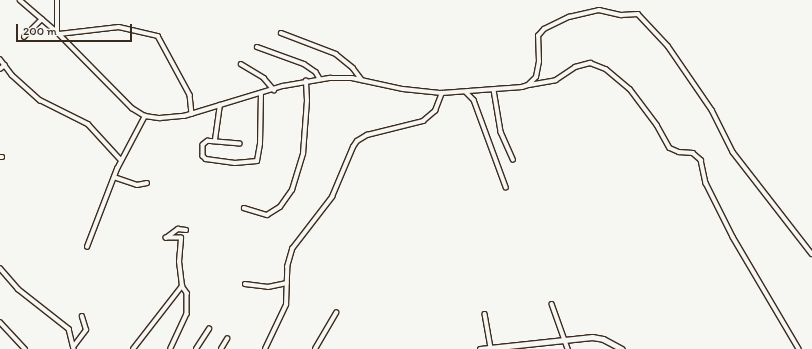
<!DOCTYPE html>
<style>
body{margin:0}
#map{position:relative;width:812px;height:349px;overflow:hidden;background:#f6f6f2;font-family:Itim,sans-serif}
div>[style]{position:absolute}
.roads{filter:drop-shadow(1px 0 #3b2a1e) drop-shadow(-1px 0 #3b2a1e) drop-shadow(0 1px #3b2a1e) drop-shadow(0 -1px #3b2a1e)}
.street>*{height:3.5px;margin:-1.75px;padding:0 1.75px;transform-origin:1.75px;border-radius:1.75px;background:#f6f6f2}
.secondary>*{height:5px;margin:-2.5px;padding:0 2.5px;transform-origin:2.5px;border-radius:2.5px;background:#f6f6f2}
span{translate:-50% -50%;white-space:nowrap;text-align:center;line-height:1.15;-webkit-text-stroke:3px #f6f6f2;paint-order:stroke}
.scale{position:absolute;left:16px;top:24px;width:116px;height:18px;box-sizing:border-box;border:2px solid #3b2a1e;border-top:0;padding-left:5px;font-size:12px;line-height:14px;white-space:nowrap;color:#3b2a1e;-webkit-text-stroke:3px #f6f6f2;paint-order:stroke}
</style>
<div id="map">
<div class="roads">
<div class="street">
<i style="left:20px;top:0;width:49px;rotate:40.9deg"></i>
<i style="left:57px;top:32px;width:107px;rotate:45.4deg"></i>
<i style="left:132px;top:108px;width:15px;rotate:32deg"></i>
<i style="left:145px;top:116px;width:15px;rotate:8deg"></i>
<i style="left:160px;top:118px;width:24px;rotate:-5deg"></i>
<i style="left:184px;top:116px;width:103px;rotate:-16.9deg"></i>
<i style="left:283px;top:86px;width:48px;rotate:-9.7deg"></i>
<i style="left:330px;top:78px;width:22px"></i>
<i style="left:352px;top:78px;width:52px;rotate:12.2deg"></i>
<i style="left:403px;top:89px;width:39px;rotate:6deg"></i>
<i style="left:442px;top:93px;width:80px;rotate:-4.3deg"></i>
<i style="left:522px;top:87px;width:6px;rotate:-18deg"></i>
<i style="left:528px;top:85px;width:11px;rotate:-45deg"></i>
<i style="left:536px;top:77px;width:15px;rotate:-79deg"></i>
<i style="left:539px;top:62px;width:26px;rotate:-92deg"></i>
<i style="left:538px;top:36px;width:9px;rotate:-49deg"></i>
<i style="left:544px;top:29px;width:28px;rotate:-26deg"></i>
<i style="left:569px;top:17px;width:31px;rotate:-13deg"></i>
<i style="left:599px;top:10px;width:23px;rotate:13deg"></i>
<i style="left:621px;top:15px;width:17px;rotate:-3deg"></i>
<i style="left:638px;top:14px;width:44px;rotate:46.8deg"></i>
<i style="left:668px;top:46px;width:78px;rotate:55.5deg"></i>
<i style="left:712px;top:110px;width:47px;rotate:63.4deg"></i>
<i style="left:733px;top:152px;width:129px;rotate:52.2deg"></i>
<i style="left:57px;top:32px;width:32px;rotate:-90deg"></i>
<i style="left:281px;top:33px;width:59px;rotate:20.9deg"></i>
<i style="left:336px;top:54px;width:22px;rotate:39deg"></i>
<i style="left:353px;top:68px;width:15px;rotate:53deg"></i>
<i style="left:59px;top:34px;width:60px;rotate:-6.7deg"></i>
<i style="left:119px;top:27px;width:40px;rotate:13deg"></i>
<i style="left:158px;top:36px;width:67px;rotate:61.5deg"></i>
<i style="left:190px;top:95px;width:19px;rotate:84deg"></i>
<i style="left:24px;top:37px;width:25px;rotate:-45deg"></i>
<i style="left:257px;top:47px;width:50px;rotate:19.9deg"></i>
<i style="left:304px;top:64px;width:14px;rotate:34deg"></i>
<i style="left:316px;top:72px;width:8px;rotate:60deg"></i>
<i style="left:0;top:59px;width:20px;rotate:53deg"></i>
<i style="left:12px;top:75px;width:38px;rotate:42deg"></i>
<i style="left:40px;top:100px;width:54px;rotate:26.6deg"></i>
<i style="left:88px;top:124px;width:49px;rotate:47.5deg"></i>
<i style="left:241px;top:64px;width:27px;rotate:31deg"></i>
<i style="left:264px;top:78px;width:16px;rotate:50deg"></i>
<i style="left:0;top:69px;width:6px;rotate:-39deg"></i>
<i style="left:529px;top:85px;width:27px;rotate:-10deg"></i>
<i style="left:556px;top:80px;width:23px;rotate:-34deg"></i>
<i style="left:575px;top:67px;width:16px;rotate:-15deg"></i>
<i style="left:590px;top:63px;width:17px;rotate:21deg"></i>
<i style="left:606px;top:69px;width:31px;rotate:40deg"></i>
<i style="left:630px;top:89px;width:45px;rotate:53.1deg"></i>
<i style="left:657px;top:125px;width:26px;rotate:61deg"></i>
<i style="left:670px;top:148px;width:10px;rotate:24deg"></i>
<i style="left:679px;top:152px;width:14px;rotate:4deg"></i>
<i style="left:693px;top:153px;width:11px;rotate:41deg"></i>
<i style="left:701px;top:160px;width:24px;rotate:78deg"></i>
<i style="left:706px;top:183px;width:60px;rotate:63.4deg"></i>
<i style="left:733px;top:237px;width:130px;rotate:59.5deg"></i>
<i style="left:494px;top:90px;width:43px;rotate:80.5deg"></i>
<i style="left:501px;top:132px;width:30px;rotate:66deg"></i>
<i style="left:466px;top:92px;width:11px;rotate:45deg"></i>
<i style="left:474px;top:100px;width:93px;rotate:69.8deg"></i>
<i style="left:215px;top:140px;width:35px;rotate:-82deg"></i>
<i style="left:240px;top:144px;width:32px;rotate:-175deg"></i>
<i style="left:208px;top:141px;width:6px;rotate:141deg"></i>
<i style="left:203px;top:145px;width:11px;rotate:90deg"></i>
<i style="left:203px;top:156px;width:4px;rotate:45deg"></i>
<i style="left:206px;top:159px;width:29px;rotate:8deg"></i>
<i style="left:235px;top:163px;width:22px;rotate:-5deg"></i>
<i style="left:257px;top:161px;width:17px;rotate:-80deg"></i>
<i style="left:260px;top:144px;width:50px;rotate:-88.9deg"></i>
<i style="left:0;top:157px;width:2px"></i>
<i style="left:114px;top:177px;width:24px;rotate:19deg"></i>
<i style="left:137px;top:185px;width:10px;rotate:-11deg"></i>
<i style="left:244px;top:208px;width:24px;rotate:17deg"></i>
<i style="left:267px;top:215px;width:15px;rotate:-32deg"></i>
<i style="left:280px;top:207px;width:21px;rotate:-55deg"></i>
<i style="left:292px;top:190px;width:38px;rotate:-73deg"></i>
<i style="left:303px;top:154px;width:53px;rotate:-85.7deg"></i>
<i style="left:307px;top:101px;width:20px;rotate:-93deg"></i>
<i style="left:87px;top:247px;width:84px;rotate:-69deg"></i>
<i style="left:117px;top:169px;width:60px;rotate:-62.2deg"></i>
<i style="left:0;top:268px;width:28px;rotate:49deg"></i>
<i style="left:18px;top:289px;width:65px;rotate:38.1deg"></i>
<i style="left:69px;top:329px;width:21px;rotate:76deg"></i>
<i style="left:245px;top:284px;width:23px;rotate:7deg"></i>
<i style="left:268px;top:287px;width:19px;rotate:-12deg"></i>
<i style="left:182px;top:286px;width:24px;rotate:-97deg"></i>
<i style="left:179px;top:262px;width:24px;rotate:-85deg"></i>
<i style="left:181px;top:238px;width:15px;rotate:180deg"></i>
<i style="left:166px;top:238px;width:15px;rotate:-37deg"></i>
<i style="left:178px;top:229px;width:8px;rotate:7deg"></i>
<i style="left:552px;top:304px;width:48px;rotate:70.4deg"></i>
<i style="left:485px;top:314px;width:36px;rotate:80deg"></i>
<i style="left:0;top:322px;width:37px;rotate:47deg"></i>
<i style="left:74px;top:346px;width:20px;rotate:-53deg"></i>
<i style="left:86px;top:330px;width:14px;rotate:-107deg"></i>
<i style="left:133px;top:349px;width:80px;rotate:-52.1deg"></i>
<i style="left:182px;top:286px;width:9px;rotate:54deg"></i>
<i style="left:187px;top:293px;width:21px;rotate:90deg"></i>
<i style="left:187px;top:314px;width:38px;rotate:115deg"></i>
<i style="left:196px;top:349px;width:24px;rotate:-57deg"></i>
<i style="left:221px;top:349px;width:12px;rotate:-59deg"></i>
<i style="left:265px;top:349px;width:49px;rotate:-64.5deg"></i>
<i style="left:286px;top:305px;width:38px;rotate:-88deg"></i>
<i style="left:287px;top:267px;width:19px;rotate:-74deg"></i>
<i style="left:292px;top:249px;width:66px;rotate:-52.4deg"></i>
<i style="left:332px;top:197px;width:54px;rotate:-67.2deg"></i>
<i style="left:353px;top:147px;width:7px;rotate:-56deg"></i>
<i style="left:357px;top:141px;width:12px;rotate:-31deg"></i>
<i style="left:367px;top:135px;width:58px;rotate:-14deg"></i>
<i style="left:423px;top:121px;width:16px;rotate:-40deg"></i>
<i style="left:435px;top:111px;width:19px;rotate:-69deg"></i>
<i style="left:315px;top:349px;width:42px;rotate:-59.7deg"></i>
</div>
<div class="secondary">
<i style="left:480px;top:349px;width:113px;rotate:-6.1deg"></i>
<i style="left:592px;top:337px;width:11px;rotate:10deg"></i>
<i style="left:603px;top:339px;width:21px;rotate:28deg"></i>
</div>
</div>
<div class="scale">200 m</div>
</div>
